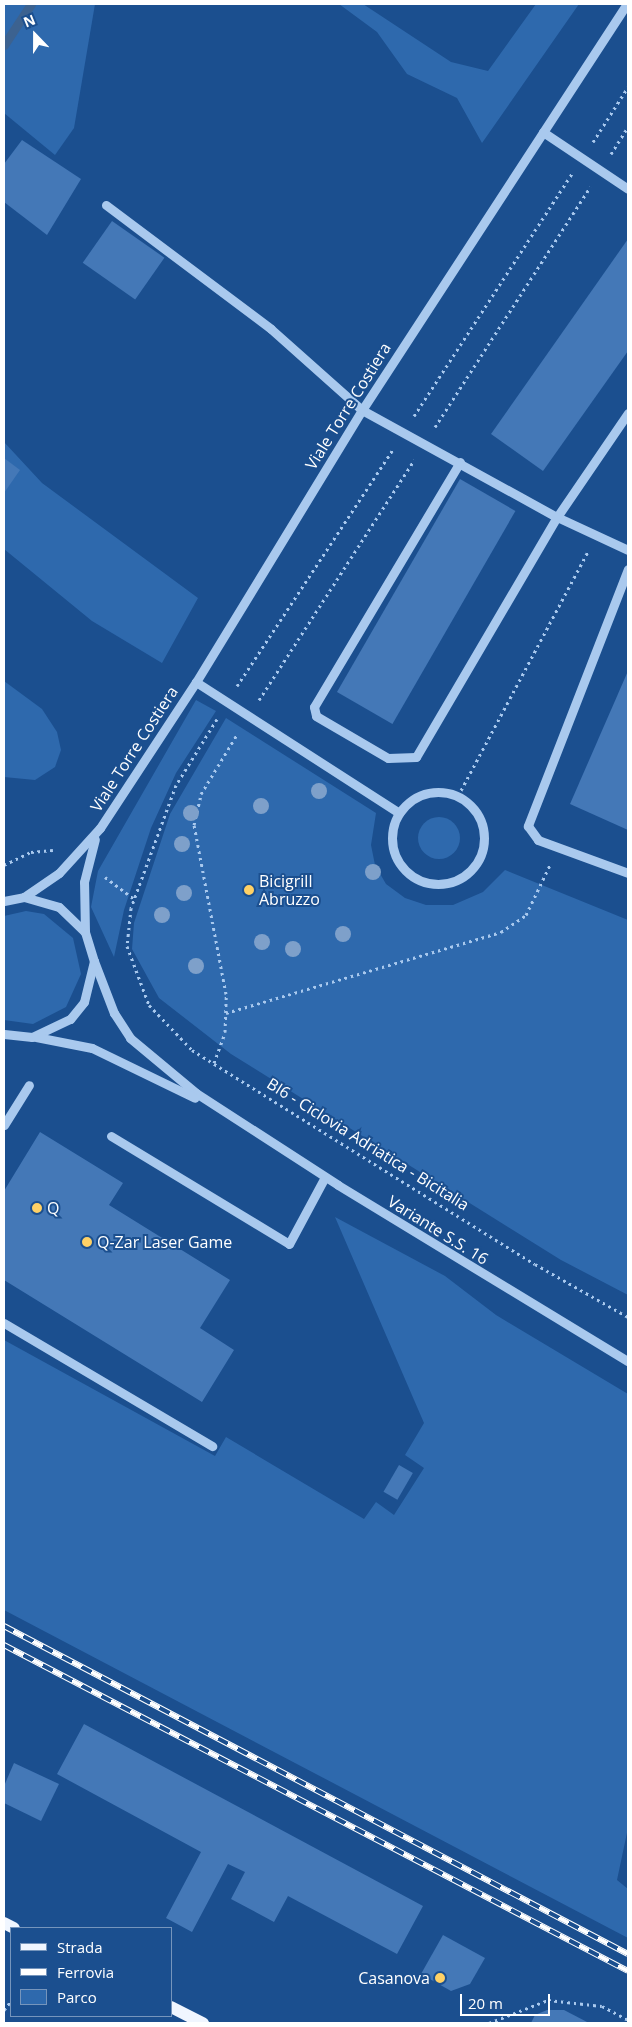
<!DOCTYPE html>
<style>
body{margin:0}
#map{position:relative;width:632px;height:2027px;overflow:hidden;background:#1b4f8f;font-family:"Open Sans",sans-serif}
div>[style]{position:absolute}
.green>*{inset:0;background:#2e69ad}
.round{border-radius:50%}
.stream>*{height:9px;margin:-4.5px;padding:0 4.5px;transform-origin:4.5px;border-radius:4.5px;background:#3c6290}
.building>*{inset:0;background:#4478b7;transform-origin:0 0}
.path>*{height:3px;margin-top:-1.5px;transform-origin:0;background:repeating-linear-gradient(90deg,#a9c9ee 0 2.5px,transparent 0 6.5px)}
.minor>*{height:9px;margin:-4.5px;padding:0 4.5px;transform-origin:4.5px;border-radius:4.5px;background:#a9c9ee}
.minor>.ring{margin:-4.5px;padding:0;box-sizing:content-box;background:none;border:9px solid #a9c9ee;border-radius:50%}
.major>*{height:12px;margin:-6px;padding:0 6px;transform-origin:6px;border-radius:6px;background:#f0f6ff}
.rail>*{height:5.5px;margin-top:-2.75px;transform-origin:0;background:repeating-linear-gradient(90deg,#1b4f8f 0 11px,#fff 0 22px);box-sizing:border-box;border-block:1px solid #fff}
.trees>*{width:16px;height:16px;margin:-8px;border-radius:50%;background:#7ea0ca}
.dots>*{width:14px;height:14px;translate:-50% -50%;box-sizing:border-box;border:2px solid #1b4f8f;border-radius:50%}
span{translate:-50% -50%;white-space:nowrap;text-align:center;line-height:1.15;-webkit-text-stroke:4px #1b4f8f;paint-order:stroke}
.street-label{font-size:16px;color:#fff}
.poi-label{font-size:16px;color:#fff}
.left{translate:0 -50%;text-align:left}
.right{translate:-100% -50%;text-align:right}
.frame{position:absolute;inset:0;border:5px solid #fff;pointer-events:none}
.legend{position:absolute;left:10px;top:1927px;width:162px;height:90px;box-sizing:border-box;background:#1b4f8f;border:1px solid #7695bc;margin:0;padding:6px 9px;list-style:none;font-size:15px;color:#fff}
.legend li{display:flex;align-items:center;gap:10px;height:25px}
.legend b{width:25px;border:1px solid #7695bc}
.north{position:absolute;left:10px;top:10px;width:50px;height:50px;-webkit-text-stroke:4px #1b4f8f;paint-order:stroke;rotate:338deg;font-size:14px;font-weight:700;line-height:20px;text-align:center;color:#fff}
.north::after{content:'';display:block;margin:auto;width:18px;height:22px;background:#fff;clip-path:polygon(50% 0,100% 100%,50% 72%,0 100%)}
.scale{position:absolute;left:460px;top:1994px;width:90px;height:22px;box-sizing:border-box;border:2px solid #fff;border-top:0;padding-left:6px;font-size:15px;line-height:18px;white-space:nowrap;color:#fff;-webkit-text-stroke:4px #1b4f8f;paint-order:stroke}
</style>
<div id="map">
<div class="green">
<i style="clip-path:polygon(4px 4px,95px 4px,74px 128px,55px 155px,4px 113px)"></i>
<i style="clip-path:polygon(339px 4px,363px 4px,451px 62px,488px 71px,536px 4px,579px 4px,482px 143px,457px 98px,407px 74px,377px 32px)"></i>
<i style="clip-path:polygon(4px 442px,42px 483px,198px 598px,162px 663px,92px 621px,4px 549px)"></i>
<i style="clip-path:polygon(4px 681px,42px 709px,57px 732px,61px 750px,55px 767px,35px 780px,4px 777px)"></i>
<i style="clip-path:polygon(196px 700px,216px 711px,176px 773px,151px 828px,124px 910px,114px 957px,91px 907px,98px 871px)"></i>
<i style="clip-path:polygon(226px 718px,376px 813px,371px 845px,375px 865px,386px 884px,405px 898px,426px 905px,453px 905px,483px 892px,505px 870px,628px 920px,628px 1295px,561px 1260px,231px 1054px,159px 998px,132px 949px,134px 923px,170px 814px)"></i>
<i class="round" style="left:418px;top:817px;width:42px;height:42px"></i>
<i style="clip-path:polygon(26px 911px,44px 914px,73px 938px,81px 974px,66px 1007px,33px 1024px,4px 1020px,4px 916px)"></i>
<i style="clip-path:polygon(335px 1217px,445px 1276px,496px 1315px,628px 1394px,628px 1828px,617px 1880px,628px 1889px,628px 1938px,4px 1610px,4px 1340px,215px 1456px,226px 1437px,364px 1519px,376px 1502px,394px 1515px,424px 1468px,405px 1455px,424px 1423px)"></i>
</div>
<div class="stream">
<i style="left:4px;top:45px;width:49px;rotate:-56.6deg"></i>
</div>
<div class="building">
<i style="clip-path:polygon(22px 140px,81px 179px,47px 235px,4px 202px,4px 164px)"></i>
<i style="left:112px;top:221px;width:64px;height:51px;rotate:35deg"></i>
<i style="clip-path:polygon(628px 239px,628px 351px,543px 471px,491px 434px)"></i>
<i style="clip-path:polygon(4px 458px,20px 470px,4px 493px)"></i>
<i style="left:460px;top:479px;width:64px;height:246px;rotate:30deg"></i>
<i style="clip-path:polygon(628px 671px,628px 830px,570px 804px)"></i>
<i style="clip-path:polygon(40px 1132px,123px 1183px,109px 1205px,230px 1280px,200px 1328px,234px 1350px,202px 1402px,4px 1280px,4px 1191px)"></i>
<i style="left:399px;top:1465px;width:16px;height:31px;rotate:30deg"></i>
<i style="clip-path:polygon(84px 1724px,423px 1906px,397px 1954px,288px 1896px,274px 1922px,231px 1899px,245px 1872px,228px 1864px,192px 1932px,166px 1918px,201px 1852px,57px 1774px)"></i>
<i style="clip-path:polygon(14px 1763px,59px 1784px,41px 1821px,4px 1803px,4px 1786px)"></i>
<i style="clip-path:polygon(443px 1935px,485px 1958px,470px 1984px,451px 1991px,421px 1974px)"></i>
<i style="clip-path:polygon(547px 2010px,564px 2010px,589px 2023px,531px 2023px,535px 2015px)"></i>
</div>
<div class="path">
<i style="left:593px;top:142px;width:65px;rotate:-57.5deg"></i>
<i style="left:611px;top:154px;width:32px;rotate:-58deg"></i>
<i style="left:414px;top:416px;width:289px;rotate:-56.9deg"></i>
<i style="left:435px;top:427px;width:286px;rotate:-57.1deg"></i>
<i style="left:237px;top:686px;width:284px;rotate:-56.6deg"></i>
<i style="left:259px;top:700px;width:286px;rotate:-57.1deg"></i>
<i style="left:217px;top:719px;width:78px;rotate:121.8deg"></i>
<i style="left:176px;top:785px;width:131px;rotate:110.1deg"></i>
<i style="left:131px;top:908px;width:38px;rotate:96deg"></i>
<i style="left:127px;top:946px;width:63px;rotate:69.6deg"></i>
<i style="left:149px;top:1005px;width:62px;rotate:46.3deg"></i>
<i style="left:192px;top:1050px;width:404px;rotate:32deg"></i>
<i style="left:535px;top:1264px;width:107px;rotate:29.7deg"></i>
<i style="left:458px;top:796px;width:276px;rotate:-62deg"></i>
<i style="left:4px;top:865px;width:30px;rotate:-26deg"></i>
<i style="left:31px;top:852px;width:22px;rotate:-5deg"></i>
<i style="left:105px;top:877px;width:36px;rotate:37deg"></i>
<i style="left:226px;top:1013px;width:287px;rotate:-16.4deg"></i>
<i style="left:501px;top:932px;width:30px;rotate:-34deg"></i>
<i style="left:526px;top:915px;width:55px;rotate:-64.4deg"></i>
<i style="left:214px;top:1063px;width:33px;rotate:-70deg"></i>
<i style="left:225px;top:1032px;width:38px;rotate:-88deg"></i>
<i style="left:226px;top:994px;width:172px;rotate:-100.7deg"></i>
<i style="left:194px;top:825px;width:32px;rotate:-77deg"></i>
<i style="left:201px;top:794px;width:71px;rotate:-58.8deg"></i>
<i style="left:4px;top:2010px;width:11px;rotate:-52deg"></i>
<i style="left:489px;top:2023px;width:63px;rotate:-21.3deg"></i>
<i style="left:548px;top:2000px;width:54px;rotate:6.3deg"></i>
<i style="left:602px;top:2006px;width:30px;rotate:28deg"></i>
</div>
<div class="minor">
<i style="left:543px;top:132px;width:102px;rotate:33.8deg"></i>
<i style="left:106px;top:205px;width:206px;rotate:36.9deg"></i>
<i style="left:271px;top:329px;width:122px;rotate:41.7deg"></i>
<i style="left:362px;top:410px;width:222px;rotate:28.8deg"></i>
<i style="left:557px;top:517px;width:126px;rotate:-55.7deg"></i>
<i style="left:460px;top:462px;width:285px;rotate:120.8deg"></i>
<i style="left:314px;top:707px;width:9px;rotate:77deg"></i>
<i style="left:316px;top:716px;width:83px;rotate:30.3deg"></i>
<i style="left:388px;top:758px;width:28px;rotate:-2deg"></i>
<i style="left:416px;top:757px;width:278px;rotate:-59.6deg"></i>
<i style="left:557px;top:517px;width:78px;rotate:24.9deg"></i>
<i style="left:628px;top:569px;width:276px;rotate:111.3deg"></i>
<i style="left:528px;top:826px;width:17px;rotate:54deg"></i>
<i style="left:538px;top:840px;width:96px;rotate:20.1deg"></i>
<i style="left:196px;top:682px;width:242px;rotate:32.8deg"></i>
<i class="ring" style="left:392px;top:792px;width:83px;height:83px"></i>
<i style="left:24px;top:897px;width:42px;rotate:-34.4deg"></i>
<i style="left:59px;top:873px;width:61px;rotate:-47.7deg"></i>
<i style="left:100px;top:828px;width:175px;rotate:-56.7deg"></i>
<i style="left:196px;top:682px;width:319px;rotate:-58.6deg"></i>
<i style="left:362px;top:410px;width:485px;rotate:-56.9deg"></i>
<i style="left:4px;top:901px;width:20px;rotate:-11deg"></i>
<i style="left:24px;top:897px;width:36px;rotate:16deg"></i>
<i style="left:59px;top:907px;width:36px;rotate:44deg"></i>
<i style="left:85px;top:932px;width:30px;rotate:73deg"></i>
<i style="left:94px;top:961px;width:42px;rotate:103.7deg"></i>
<i style="left:84px;top:1002px;width:22px;rotate:129deg"></i>
<i style="left:70px;top:1019px;width:42px;rotate:154.7deg"></i>
<i style="left:32px;top:1037px;width:28px;rotate:-174deg"></i>
<i style="left:85px;top:932px;width:50px;rotate:-91.1deg"></i>
<i style="left:84px;top:882px;width:44px;rotate:-75.7deg"></i>
<i style="left:94px;top:961px;width:56px;rotate:69deg"></i>
<i style="left:114px;top:1013px;width:30px;rotate:57deg"></i>
<i style="left:130px;top:1038px;width:86px;rotate:39.8deg"></i>
<i style="left:196px;top:1093px;width:169px;rotate:32.9deg"></i>
<i style="left:338px;top:1185px;width:339px;rotate:31.3deg"></i>
<i style="left:36px;top:1037px;width:57px;rotate:11.1deg"></i>
<i style="left:92px;top:1048px;width:114px;rotate:25.9deg"></i>
<i style="left:4px;top:1125px;width:47px;rotate:-58deg"></i>
<i style="left:111px;top:1136px;width:208px;rotate:31.2deg"></i>
<i style="left:289px;top:1244px;width:76px;rotate:-61.8deg"></i>
<i style="left:4px;top:1323px;width:242px;rotate:30.6deg"></i>
</div>
<div class="major">
<i style="left:4px;top:1923px;width:11px;rotate:27deg"></i>
<i style="left:171px;top:2007px;width:36px;rotate:27deg"></i>
</div>
<div class="rail">
<i style="left:4px;top:1626px;width:705px;rotate:27.73deg"></i>
<i style="left:4px;top:1645px;width:704px;rotate:27.58deg"></i>
</div>
<div class="trees">
<i style="left:319px;top:791px"></i>
<i style="left:261px;top:806px"></i>
<i style="left:191px;top:813px"></i>
<i style="left:182px;top:844px"></i>
<i style="left:373px;top:872px"></i>
<i style="left:184px;top:893px"></i>
<i style="left:162px;top:915px"></i>
<i style="left:343px;top:934px"></i>
<i style="left:262px;top:942px"></i>
<i style="left:293px;top:949px"></i>
<i style="left:196px;top:966px"></i>
</div>
<div class="dots">
<i style="left:249px;top:890px;background:#ffd166"></i>
<i style="left:37px;top:1208px;background:#ffd166"></i>
<i style="left:87px;top:1242px;background:#ffd166"></i>
<i style="left:440px;top:1978px;background:#ffd166"></i>
</div>
<div class="street-label">
<span style="left:348px;top:406px;rotate:-58deg">Viale Torre Costiera</span>
<span style="left:134px;top:749px;rotate:-57deg">Viale Torre Costiera</span>
<span style="left:368px;top:1144px;rotate:32deg">BI6 - Ciclovia Adriatica - Bicitalia</span>
<span style="left:438px;top:1230px;rotate:32deg">Variante S.S. 16</span>
</div>
<div class="poi-label">
<span class="left" style="left:259px;top:890px">Bicigrill<br>Abruzzo</span>
<span class="left" style="left:47px;top:1208px">Q</span>
<span class="left" style="left:97px;top:1242px">Q-Zar Laser Game</span>
<span class="right" style="left:430px;top:1978px">Casanova</span>
</div>
<div class="frame"></div>
<ul class="legend">
<li><b style="height:6px;background:#f0f6ff"></b>Strada</li>
<li><b style="height:6px;background:#fff"></b>Ferrovia</li>
<li><b style="height:14px;background:#2e69ad"></b>Parco</li>
</ul>
<div class="north">N</div>
<div class="scale">20 m</div>
</div>
